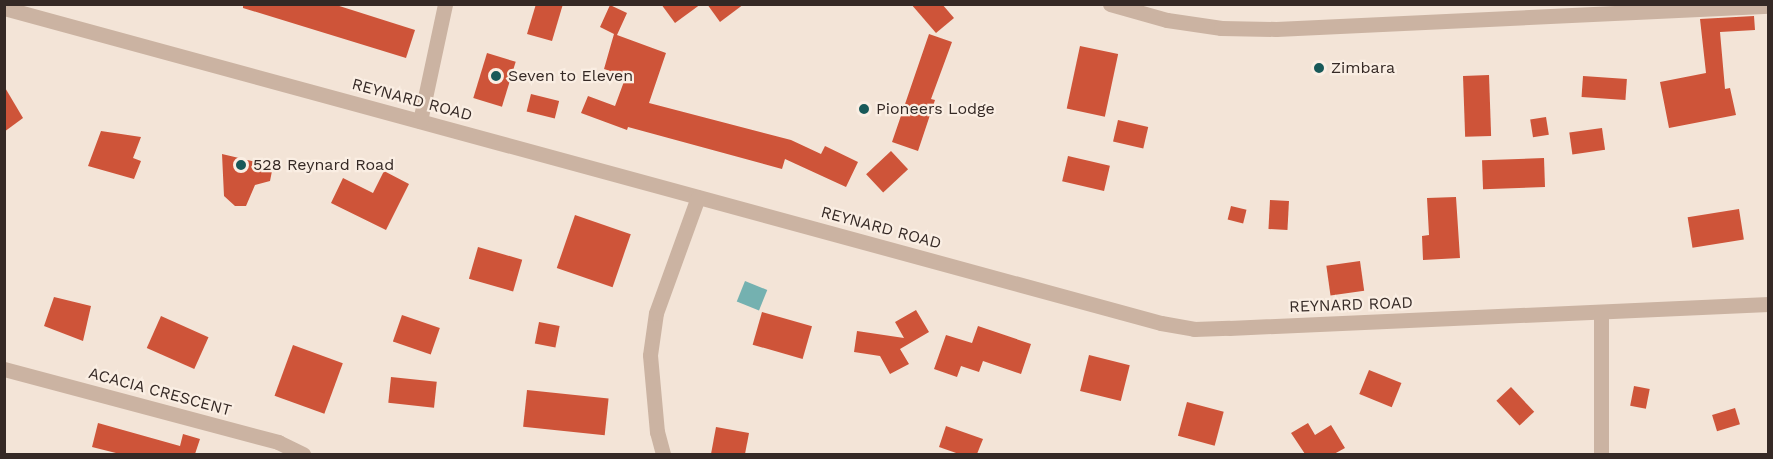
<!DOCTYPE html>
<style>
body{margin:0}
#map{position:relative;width:1773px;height:459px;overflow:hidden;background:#f3e4d7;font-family:"Work Sans",sans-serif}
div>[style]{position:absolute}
.water>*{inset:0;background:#74b1b0;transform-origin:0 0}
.building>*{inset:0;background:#ce5439;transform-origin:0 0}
.minor>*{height:15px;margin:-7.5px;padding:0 7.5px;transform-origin:7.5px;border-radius:7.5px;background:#cbb3a2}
.dots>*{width:16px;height:16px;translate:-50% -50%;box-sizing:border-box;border:3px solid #faeee3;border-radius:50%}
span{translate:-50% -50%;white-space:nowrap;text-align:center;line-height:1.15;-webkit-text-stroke:4.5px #faeee3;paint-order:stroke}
.poi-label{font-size:16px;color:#352925}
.left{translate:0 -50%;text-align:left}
.street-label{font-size:16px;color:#352925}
.frame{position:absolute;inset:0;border:6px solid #352925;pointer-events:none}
</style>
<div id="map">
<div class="water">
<i style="left:745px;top:281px;width:24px;height:22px;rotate:22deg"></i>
</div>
<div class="building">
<i style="clip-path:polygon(243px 4px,333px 4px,415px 30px,406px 58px,243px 8px)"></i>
<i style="clip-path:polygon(536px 4px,563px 4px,552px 41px,527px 34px)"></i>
<i style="clip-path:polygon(661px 4px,701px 4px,675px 23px)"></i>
<i style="clip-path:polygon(707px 4px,744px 4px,720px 22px)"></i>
<i style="clip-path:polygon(911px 4px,942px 4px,954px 18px,936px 33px)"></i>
<i style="clip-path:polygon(610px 5px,627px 13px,617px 35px,666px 53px,649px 103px,791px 140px,821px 154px,825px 146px,858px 162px,846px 187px,785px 159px,782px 169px,628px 127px,627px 130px,581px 113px,588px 96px,615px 106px,626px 76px,604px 69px,614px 34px,600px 27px)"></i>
<i style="clip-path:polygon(1754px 16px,1755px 30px,1720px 32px,1725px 89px,1730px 88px,1736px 115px,1669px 128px,1660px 82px,1706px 73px,1700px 19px)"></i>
<i style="clip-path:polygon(929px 34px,952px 42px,931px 99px,935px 100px,918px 151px,892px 142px)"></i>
<i style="left:1080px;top:46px;width:39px;height:64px;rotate:12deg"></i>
<i style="left:487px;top:53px;width:30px;height:47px;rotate:17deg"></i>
<i style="left:1489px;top:75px;width:61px;height:26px;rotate:88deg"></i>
<i style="left:1583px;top:76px;width:44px;height:21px;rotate:4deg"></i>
<i style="clip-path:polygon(4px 86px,23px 118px,4px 132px)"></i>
<i style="left:531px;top:94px;width:29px;height:18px;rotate:14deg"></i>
<i style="left:1546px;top:117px;width:18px;height:16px;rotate:81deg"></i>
<i style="left:1118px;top:120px;width:31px;height:22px;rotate:13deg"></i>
<i style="left:1602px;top:128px;width:22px;height:33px;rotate:82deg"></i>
<i style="clip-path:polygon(101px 131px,141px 137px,133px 158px,141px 161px,134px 179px,88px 166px)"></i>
<i style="left:891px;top:151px;width:25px;height:34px;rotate:47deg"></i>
<i style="clip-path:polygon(222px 154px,273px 166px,270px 181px,255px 185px,246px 206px,235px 206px,224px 196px)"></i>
<i style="left:1068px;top:156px;width:43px;height:26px;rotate:13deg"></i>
<i style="left:1544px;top:158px;width:29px;height:62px;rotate:88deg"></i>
<i style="clip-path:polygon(384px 171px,409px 184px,386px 230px,331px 203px,343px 178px,373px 193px)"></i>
<i style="clip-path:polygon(1456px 197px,1460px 258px,1423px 260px,1422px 236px,1429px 235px,1427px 198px)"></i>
<i style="left:1270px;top:200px;width:19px;height:29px;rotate:3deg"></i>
<i style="left:1231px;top:206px;width:16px;height:14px;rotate:14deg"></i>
<i style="left:1739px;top:209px;width:31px;height:52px;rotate:81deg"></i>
<i style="left:575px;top:215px;width:59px;height:56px;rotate:19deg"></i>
<i style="left:478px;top:247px;width:46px;height:33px;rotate:16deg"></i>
<i style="left:1360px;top:261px;width:30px;height:34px;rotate:82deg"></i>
<i style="clip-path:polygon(54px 297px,91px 306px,83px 341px,44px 326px)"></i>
<i style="clip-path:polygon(916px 310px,929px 332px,900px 349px,909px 364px,890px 374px,880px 356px,854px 352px,857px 331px,904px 338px,895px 322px)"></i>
<i style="left:762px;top:312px;width:52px;height:34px;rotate:16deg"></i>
<i style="left:402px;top:315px;width:40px;height:28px;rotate:19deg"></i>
<i style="left:161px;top:316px;width:52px;height:35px;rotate:24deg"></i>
<i style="left:539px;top:322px;width:21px;height:22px;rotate:11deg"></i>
<i style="clip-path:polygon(978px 326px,1031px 344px,1021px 374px,983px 361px,979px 372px,961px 366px,957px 377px,934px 369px,946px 335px,972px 343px)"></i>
<i style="left:293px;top:345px;width:53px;height:54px;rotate:20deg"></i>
<i style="left:1089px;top:355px;width:42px;height:37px;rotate:14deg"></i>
<i style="left:1369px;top:370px;width:35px;height:26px;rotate:22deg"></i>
<i style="left:391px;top:377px;width:46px;height:26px;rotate:6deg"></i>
<i style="left:1634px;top:386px;width:16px;height:20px;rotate:11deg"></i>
<i style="left:1511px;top:387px;width:34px;height:20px;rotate:47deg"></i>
<i style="left:527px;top:390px;width:82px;height:37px;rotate:6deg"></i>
<i style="left:1187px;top:402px;width:38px;height:35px;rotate:15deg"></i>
<i style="left:1735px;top:408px;width:17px;height:24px;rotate:73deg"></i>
<i style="clip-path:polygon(98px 423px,180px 446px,183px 434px,200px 439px,195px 454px,120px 454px,92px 447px)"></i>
<i style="clip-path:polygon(1308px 423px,1315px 435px,1331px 425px,1345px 448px,1334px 454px,1305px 454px,1291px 433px)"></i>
<i style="clip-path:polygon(946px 426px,983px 439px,977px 454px,959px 454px,939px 447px)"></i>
<i style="clip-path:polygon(716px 427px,749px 433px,745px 454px,711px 454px)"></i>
</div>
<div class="minor">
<i style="left:1110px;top:4px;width:59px;rotate:15.7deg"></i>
<i style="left:1167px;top:20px;width:55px;rotate:8.4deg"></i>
<i style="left:1221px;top:28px;width:55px;rotate:1deg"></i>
<i style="left:1276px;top:29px;width:493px;rotate:-2.7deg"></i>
<i style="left:4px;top:8px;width:1199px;rotate:15.23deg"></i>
<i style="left:1161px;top:323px;width:34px;rotate:10deg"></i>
<i style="left:1194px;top:329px;width:35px;rotate:-2deg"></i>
<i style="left:1229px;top:328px;width:540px;rotate:-2.55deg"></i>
<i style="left:420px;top:121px;width:120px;rotate:-77.9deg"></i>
<i style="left:1601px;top:313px;width:141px;rotate:90deg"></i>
<i style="left:4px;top:369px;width:284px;rotate:14.9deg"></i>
<i style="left:278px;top:442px;width:28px;rotate:26deg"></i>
<i style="left:663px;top:454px;width:23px;rotate:-105deg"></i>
<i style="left:657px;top:432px;width:77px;rotate:-95.2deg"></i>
<i style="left:650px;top:355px;width:42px;rotate:-81.9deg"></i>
<i style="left:656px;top:313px;width:123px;rotate:-70.1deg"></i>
</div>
<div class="dots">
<i style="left:1319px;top:68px;background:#185959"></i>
<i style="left:496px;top:76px;background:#185959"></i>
<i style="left:864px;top:109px;background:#185959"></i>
<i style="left:241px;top:165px;background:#185959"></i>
</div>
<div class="poi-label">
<span class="left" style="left:1331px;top:68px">Zimbara</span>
<span class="left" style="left:508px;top:76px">Seven to Eleven</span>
<span class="left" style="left:876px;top:109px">Pioneers Lodge</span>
<span class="left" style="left:253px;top:165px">528 Reynard Road</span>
</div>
<div class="street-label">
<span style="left:412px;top:100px;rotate:15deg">REYNARD ROAD</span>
<span style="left:881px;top:228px;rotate:15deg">REYNARD ROAD</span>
<span style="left:1351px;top:305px;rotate:-2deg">REYNARD ROAD</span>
<span style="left:160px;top:392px;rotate:15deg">ACACIA CRESCENT</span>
</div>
<div class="frame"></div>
</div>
